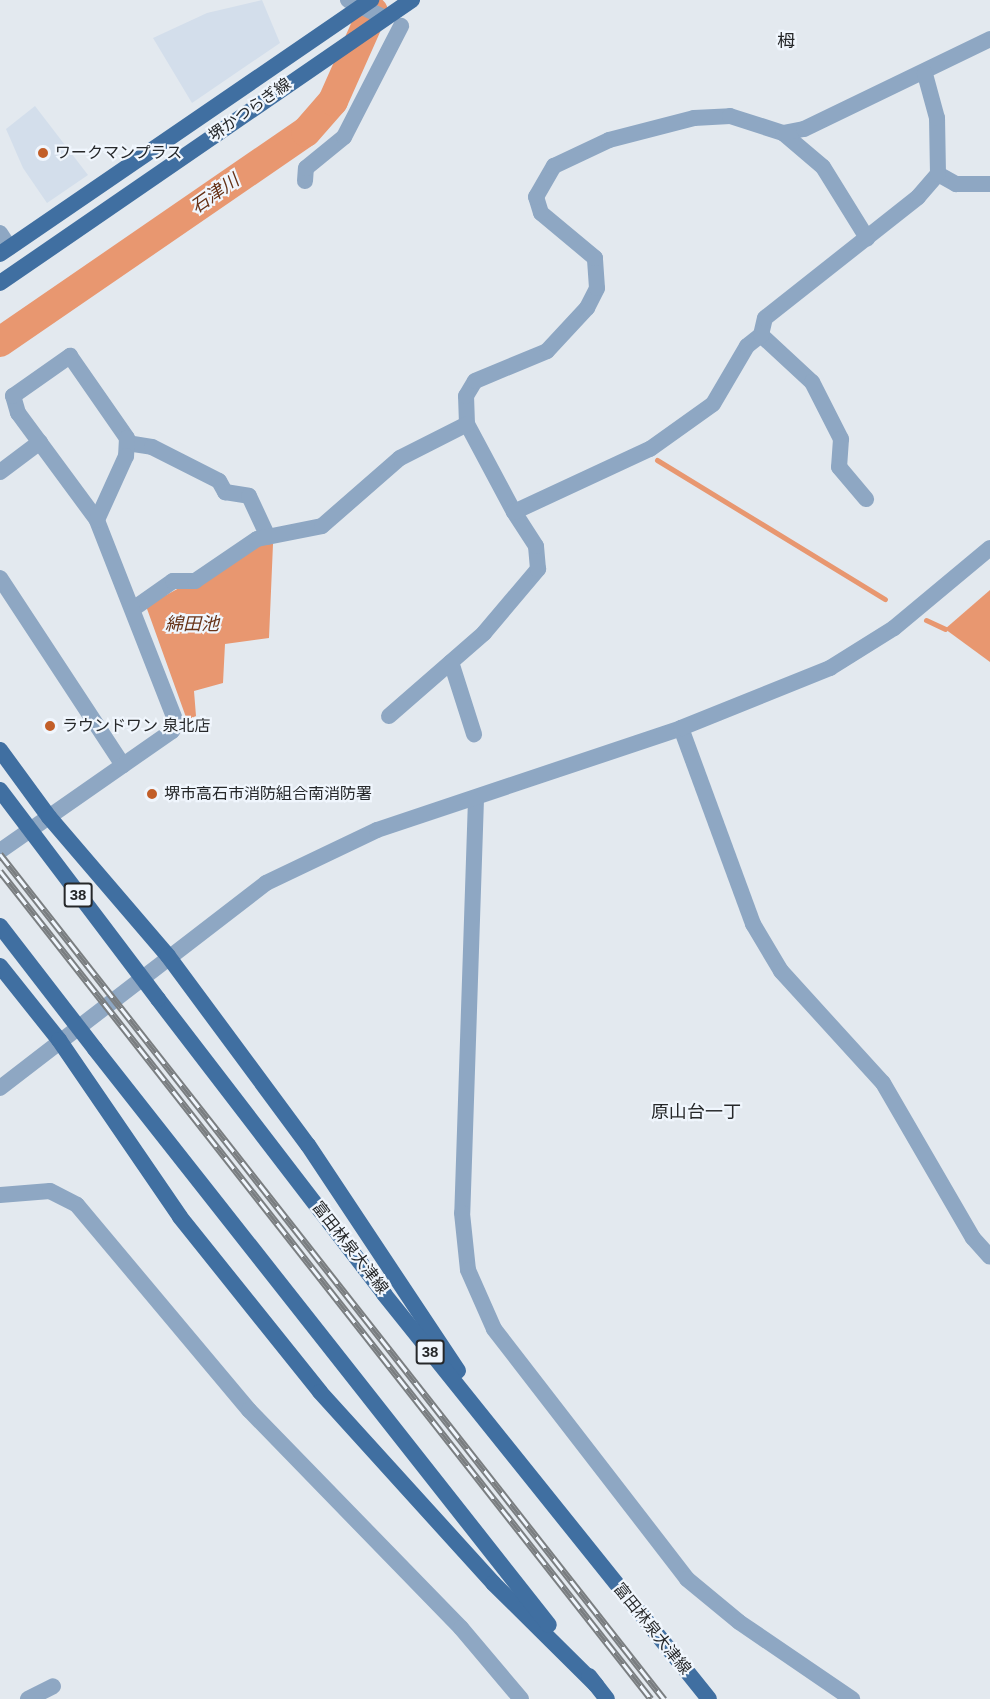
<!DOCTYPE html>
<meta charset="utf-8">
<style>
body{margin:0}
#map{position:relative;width:990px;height:1699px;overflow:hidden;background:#e3e9ef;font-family:Arial,"Noto Sans JP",sans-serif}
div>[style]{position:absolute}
.built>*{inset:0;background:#d3deeb}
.water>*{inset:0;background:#e89770}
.stream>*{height:5px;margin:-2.5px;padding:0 2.5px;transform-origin:2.5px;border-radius:2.5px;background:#e89770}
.river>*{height:30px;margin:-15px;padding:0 15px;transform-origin:15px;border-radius:15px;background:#e89770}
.minor>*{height:16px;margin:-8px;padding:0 8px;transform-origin:8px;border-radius:8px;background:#8ea7c3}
.tertiary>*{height:16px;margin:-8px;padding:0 8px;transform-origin:8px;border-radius:8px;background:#8ea7c3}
.primary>*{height:16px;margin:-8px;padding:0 8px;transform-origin:8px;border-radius:8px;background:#406fa1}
.rail>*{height:7px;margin-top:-3.5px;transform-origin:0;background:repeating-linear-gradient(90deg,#f0f6fd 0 14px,#7a7e81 0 28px);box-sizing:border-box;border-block:2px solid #7a7e81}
.primary-bridge>*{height:16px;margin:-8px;padding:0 8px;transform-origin:8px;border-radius:8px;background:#406fa1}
.dots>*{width:16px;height:16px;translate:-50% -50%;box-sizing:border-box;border:3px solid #f0f6fd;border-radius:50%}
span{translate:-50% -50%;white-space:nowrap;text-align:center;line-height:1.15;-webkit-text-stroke:4.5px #f0f6fd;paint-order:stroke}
.shield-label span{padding:2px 4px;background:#f0f6fd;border:2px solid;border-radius:4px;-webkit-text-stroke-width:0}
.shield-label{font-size:15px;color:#26282a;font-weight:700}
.street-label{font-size:16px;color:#26282a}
.poi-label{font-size:16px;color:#26282a}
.left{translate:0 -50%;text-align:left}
.neighbourhood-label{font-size:18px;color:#26282a}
.water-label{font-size:18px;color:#673318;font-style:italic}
</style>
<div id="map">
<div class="built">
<i style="clip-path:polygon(262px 0,280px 43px,192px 103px,153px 38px,207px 13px)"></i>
<i style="clip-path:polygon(35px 106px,88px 175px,47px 203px,23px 168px,6px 129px)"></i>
</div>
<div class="water">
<i style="clip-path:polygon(262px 543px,273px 544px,269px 638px,225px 644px,223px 683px,194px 691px,196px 716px,187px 720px,146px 606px)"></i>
<i style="clip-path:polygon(990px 590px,990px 662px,945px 629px)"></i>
</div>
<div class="stream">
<i style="left:657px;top:460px;width:267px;rotate:31.4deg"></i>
<i style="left:926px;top:620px;width:21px;rotate:25deg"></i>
</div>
<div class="river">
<i style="left:0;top:342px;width:371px;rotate:-34.5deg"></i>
<i style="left:306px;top:132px;width:41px;rotate:-48.9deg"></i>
<i style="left:333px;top:101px;width:98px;rotate:-66deg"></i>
</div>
<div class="minor">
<i style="left:348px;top:0;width:41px;rotate:25.9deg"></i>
<i style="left:783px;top:133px;width:52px;rotate:40.4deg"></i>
<i style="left:823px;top:167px;width:84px;rotate:58.2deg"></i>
<i style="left:938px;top:174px;width:21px;rotate:29deg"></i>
<i style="left:956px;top:184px;width:34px"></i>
<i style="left:305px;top:181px;width:13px;rotate:-86deg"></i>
<i style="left:306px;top:168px;width:49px;rotate:-39.2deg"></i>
<i style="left:344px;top:137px;width:125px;rotate:-62.8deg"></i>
<i style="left:0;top:233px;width:17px;rotate:57deg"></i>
<i style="left:761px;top:335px;width:69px;rotate:42.7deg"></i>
<i style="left:812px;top:382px;width:64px;rotate:63deg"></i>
<i style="left:841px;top:439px;width:28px;rotate:94deg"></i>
<i style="left:839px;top:467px;width:42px;rotate:49.8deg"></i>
<i style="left:127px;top:443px;width:25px;rotate:9deg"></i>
<i style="left:152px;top:447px;width:75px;rotate:26.9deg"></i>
<i style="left:219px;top:481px;width:13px;rotate:61deg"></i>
<i style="left:225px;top:492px;width:24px;rotate:9deg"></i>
<i style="left:249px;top:496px;width:45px;rotate:65.1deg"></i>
<i style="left:0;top:472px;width:50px;rotate:-36.9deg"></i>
<i style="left:514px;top:512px;width:100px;rotate:-118.1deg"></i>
<i style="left:467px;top:424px;width:28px;rotate:-92deg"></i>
<i style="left:466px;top:396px;width:17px;rotate:-59deg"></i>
<i style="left:475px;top:381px;width:78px;rotate:-22.6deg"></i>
<i style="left:547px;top:351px;width:59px;rotate:-47.1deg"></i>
<i style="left:587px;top:308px;width:22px;rotate:-63deg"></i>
<i style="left:597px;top:288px;width:30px;rotate:-94deg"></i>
<i style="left:595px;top:258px;width:70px;rotate:-140.2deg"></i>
<i style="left:541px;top:213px;width:17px;rotate:-107deg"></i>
<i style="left:536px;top:197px;width:36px;rotate:-60deg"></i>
<i style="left:554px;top:166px;width:61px;rotate:-25.3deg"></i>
<i style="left:609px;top:140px;width:88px;rotate:-14.5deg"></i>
<i style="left:694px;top:118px;width:36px;rotate:-3deg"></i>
<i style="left:730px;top:116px;width:56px;rotate:17.8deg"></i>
<i style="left:783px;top:133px;width:21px;rotate:-11deg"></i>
<i style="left:804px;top:129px;width:207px;rotate:-25.8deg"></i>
<i style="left:0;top:578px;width:224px;rotate:56.7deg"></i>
<i style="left:133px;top:609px;width:49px;rotate:-35deg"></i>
<i style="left:173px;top:581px;width:22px"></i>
<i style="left:195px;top:581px;width:75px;rotate:-34.1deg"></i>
<i style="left:257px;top:539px;width:66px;rotate:-11.3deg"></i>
<i style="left:322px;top:526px;width:103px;rotate:-41.1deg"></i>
<i style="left:400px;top:458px;width:75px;rotate:-26.9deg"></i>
<i style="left:451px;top:662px;width:76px;rotate:72.3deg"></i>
<i style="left:389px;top:716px;width:126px;rotate:-41.1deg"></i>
<i style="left:484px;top:633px;width:84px;rotate:-49.8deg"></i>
<i style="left:538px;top:569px;width:23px;rotate:-95deg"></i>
<i style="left:536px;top:546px;width:40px;rotate:-122.9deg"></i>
<i style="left:514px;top:512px;width:150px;rotate:-24.9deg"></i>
<i style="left:650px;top:449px;width:77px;rotate:-35.5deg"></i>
<i style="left:713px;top:404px;width:67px;rotate:-59.6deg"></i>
<i style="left:747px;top:346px;width:18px;rotate:-38deg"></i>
<i style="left:761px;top:335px;width:17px;rotate:-77deg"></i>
<i style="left:765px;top:318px;width:195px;rotate:-38.3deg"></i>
<i style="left:918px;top:197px;width:30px;rotate:-49deg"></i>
<i style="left:938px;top:174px;width:56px;rotate:-91deg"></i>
<i style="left:937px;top:118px;width:46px;rotate:-105.3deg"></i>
<i style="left:681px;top:728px;width:209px;rotate:69.8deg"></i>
<i style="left:753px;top:924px;width:55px;rotate:59.2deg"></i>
<i style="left:781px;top:971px;width:151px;rotate:47.7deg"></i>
<i style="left:883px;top:1083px;width:179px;rotate:59.9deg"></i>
<i style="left:973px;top:1238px;width:25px;rotate:48deg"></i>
<i style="left:0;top:851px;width:210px;rotate:-34.9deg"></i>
<i style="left:172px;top:731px;width:10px;rotate:-66deg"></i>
<i style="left:176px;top:722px;width:217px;rotate:-111.4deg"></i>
<i style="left:97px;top:520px;width:133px;rotate:-126.4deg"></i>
<i style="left:18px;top:413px;width:18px;rotate:-106deg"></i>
<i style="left:13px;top:396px;width:70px;rotate:-35.1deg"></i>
<i style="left:70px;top:356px;width:100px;rotate:55.2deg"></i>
<i style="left:127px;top:438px;width:18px;rotate:93deg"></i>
<i style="left:126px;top:456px;width:70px;rotate:114.4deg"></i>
<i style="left:28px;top:1699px;width:28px;rotate:-27deg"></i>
</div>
<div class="tertiary">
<i style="left:476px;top:799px;width:414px;rotate:91.9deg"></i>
<i style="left:462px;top:1213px;width:57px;rotate:84deg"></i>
<i style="left:468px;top:1270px;width:64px;rotate:66.2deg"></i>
<i style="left:494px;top:1329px;width:316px;rotate:52.3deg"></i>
<i style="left:687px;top:1579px;width:67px;rotate:39.6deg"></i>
<i style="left:739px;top:1622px;width:137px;rotate:34.3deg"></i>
<i style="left:0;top:1088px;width:336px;rotate:-37.6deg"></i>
<i style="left:266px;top:883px;width:123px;rotate:-25.5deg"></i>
<i style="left:377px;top:830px;width:321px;rotate:-18.5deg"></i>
<i style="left:681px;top:728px;width:161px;rotate:-21.9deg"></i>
<i style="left:830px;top:668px;width:75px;rotate:-32deg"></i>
<i style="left:894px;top:628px;width:125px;rotate:-39.8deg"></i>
<i style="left:0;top:1195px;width:50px;rotate:-4.6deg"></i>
<i style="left:50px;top:1191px;width:30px;rotate:27deg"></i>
<i style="left:77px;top:1205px;width:268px;rotate:50deg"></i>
<i style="left:249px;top:1410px;width:304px;rotate:45.8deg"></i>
<i style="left:461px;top:1628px;width:93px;rotate:49.8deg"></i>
</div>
<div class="primary">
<i style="left:0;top:254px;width:450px;rotate:-34.4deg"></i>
<i style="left:0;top:283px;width:500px;rotate:-34.5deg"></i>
<i style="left:0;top:750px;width:83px;rotate:53.8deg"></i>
<i style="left:49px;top:817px;width:183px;rotate:49.4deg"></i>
<i style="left:168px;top:956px;width:235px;rotate:53.5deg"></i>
<i style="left:308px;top:1145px;width:271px;rotate:56.4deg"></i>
<i style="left:0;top:966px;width:95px;rotate:51.4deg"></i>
<i style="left:59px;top:1040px;width:214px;rotate:55.6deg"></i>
<i style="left:180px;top:1217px;width:224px;rotate:51.3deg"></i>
<i style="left:320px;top:1392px;width:258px;rotate:47.8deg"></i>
<i style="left:493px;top:1583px;width:145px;rotate:44.7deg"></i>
<i style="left:158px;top:999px;width:372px;rotate:52.5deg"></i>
<i style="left:384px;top:1294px;width:519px;rotate:51.25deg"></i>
<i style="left:95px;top:1049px;width:733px;rotate:51.76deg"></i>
<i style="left:589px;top:1676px;width:29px;rotate:52deg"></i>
</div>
<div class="rail">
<i style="left:0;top:854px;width:1075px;rotate:51.84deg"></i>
<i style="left:0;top:871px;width:1053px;rotate:51.82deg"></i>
</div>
<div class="primary-bridge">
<i style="left:0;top:790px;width:262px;rotate:52.9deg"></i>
<i style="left:0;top:926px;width:155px;rotate:52.3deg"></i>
</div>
<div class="dots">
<i style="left:43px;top:153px;background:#c25e28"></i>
<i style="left:50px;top:726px;background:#c25e28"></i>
<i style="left:152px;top:794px;background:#c25e28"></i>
</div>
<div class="shield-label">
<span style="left:78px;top:895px">38</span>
<span style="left:430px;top:1352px">38</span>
</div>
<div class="street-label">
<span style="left:250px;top:110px;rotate:-35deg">堺かつらぎ線</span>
<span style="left:350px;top:1248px;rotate:52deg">富田林泉大津線</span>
<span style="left:652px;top:1629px;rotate:51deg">富田林泉大津線</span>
</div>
<div class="poi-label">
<span class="left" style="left:55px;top:153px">ワークマンプラス</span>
<span class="left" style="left:62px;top:726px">ラウンドワン 泉北店</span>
<span class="left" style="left:164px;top:794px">堺市高石市消防組合南消防署</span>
</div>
<div class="neighbourhood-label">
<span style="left:786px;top:41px">栂</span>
<span style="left:696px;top:1112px">原山台一丁</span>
</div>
<div class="water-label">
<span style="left:215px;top:194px;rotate:-35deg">石津川</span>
<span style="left:192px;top:624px">綿田池</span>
</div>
</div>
